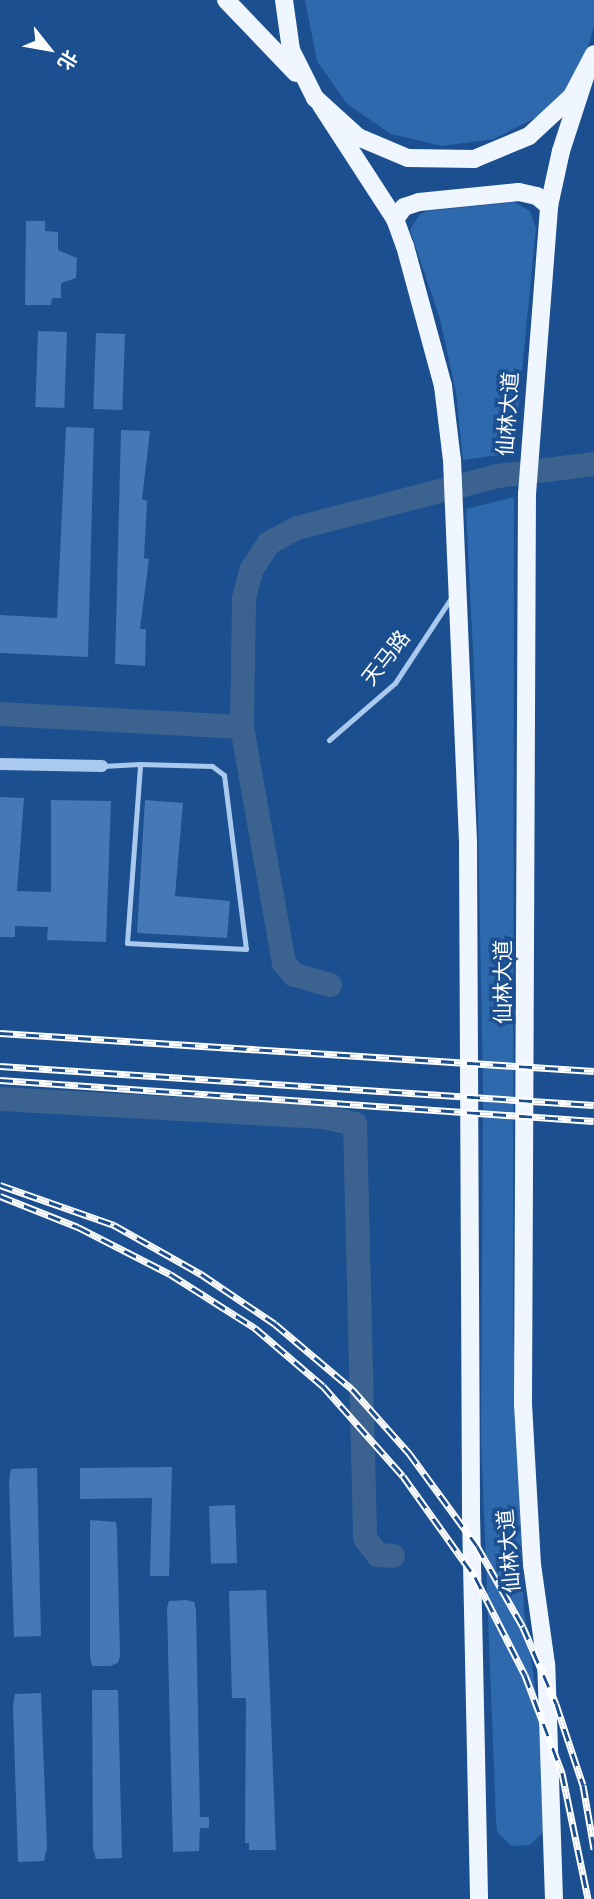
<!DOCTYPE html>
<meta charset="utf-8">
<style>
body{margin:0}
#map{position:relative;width:594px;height:1899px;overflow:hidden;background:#1b4f8f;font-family:Poppins,"Noto Sans SC",sans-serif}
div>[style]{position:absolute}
.green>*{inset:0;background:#2e69ad}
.river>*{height:24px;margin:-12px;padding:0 12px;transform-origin:12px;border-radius:12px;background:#3c6290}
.building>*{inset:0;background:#4478b7;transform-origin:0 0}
.service>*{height:5px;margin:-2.5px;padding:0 2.5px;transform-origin:2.5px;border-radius:2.5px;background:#a9c9ee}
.tertiary>*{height:12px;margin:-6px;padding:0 6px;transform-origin:6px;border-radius:6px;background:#a9c9ee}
.primary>*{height:18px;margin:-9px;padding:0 9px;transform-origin:9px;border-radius:9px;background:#f0f6ff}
.rail>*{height:7px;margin-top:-3.5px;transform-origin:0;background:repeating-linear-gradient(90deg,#1b4f8f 0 13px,#fff 0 26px);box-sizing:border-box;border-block:2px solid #fff}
span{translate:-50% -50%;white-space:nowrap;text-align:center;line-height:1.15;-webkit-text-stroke:7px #1b4f8f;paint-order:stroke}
.street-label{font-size:21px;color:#fff}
.north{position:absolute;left:14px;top:14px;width:70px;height:70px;-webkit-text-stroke:5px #1b4f8f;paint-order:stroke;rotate:121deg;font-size:19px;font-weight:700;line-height:28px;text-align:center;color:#fff}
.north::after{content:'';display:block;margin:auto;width:24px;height:32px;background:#fff;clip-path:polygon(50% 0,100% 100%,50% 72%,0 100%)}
</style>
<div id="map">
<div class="green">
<i style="clip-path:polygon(305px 0,594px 0,594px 27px,584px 59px,566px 89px,541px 115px,494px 139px,442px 146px,391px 134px,347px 104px,317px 61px)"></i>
<i style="clip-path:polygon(514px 202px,530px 211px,536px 228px,514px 453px,463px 460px,456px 392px,440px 319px,410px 230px,420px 214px,428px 211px)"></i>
<i style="clip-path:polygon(514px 497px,513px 1329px,524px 1610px,541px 1728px,544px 1831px,530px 1845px,512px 1846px,497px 1832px,496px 1821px,481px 1438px,483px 1089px,476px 713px,466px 509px)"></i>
</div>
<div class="river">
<i style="left:0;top:714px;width:242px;rotate:3.1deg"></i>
<i style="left:330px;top:985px;width:37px;rotate:-164deg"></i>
<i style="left:294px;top:975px;width:16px;rotate:-130deg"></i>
<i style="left:284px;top:963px;width:240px;rotate:-100.1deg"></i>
<i style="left:242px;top:727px;width:129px;rotate:-89.1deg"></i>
<i style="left:244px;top:598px;width:30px;rotate:-75deg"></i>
<i style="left:252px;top:569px;width:31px;rotate:-57deg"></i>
<i style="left:269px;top:543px;width:32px;rotate:-28deg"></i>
<i style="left:297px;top:528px;width:208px;rotate:-14.5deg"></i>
<i style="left:498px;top:476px;width:97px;rotate:-7.1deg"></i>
<i style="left:0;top:1099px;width:324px;rotate:3.2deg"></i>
<i style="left:324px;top:1117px;width:32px;rotate:13deg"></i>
<i style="left:355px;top:1124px;width:414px;rotate:88.6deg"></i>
<i style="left:365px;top:1538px;width:21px;rotate:53deg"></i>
<i style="left:378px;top:1555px;width:15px;rotate:4deg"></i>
</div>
<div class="building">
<i style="clip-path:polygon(26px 221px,45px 221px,45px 231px,58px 232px,58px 250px,77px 258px,76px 278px,61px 283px,61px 298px,52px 298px,51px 305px,25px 305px)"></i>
<i style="left:38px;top:331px;width:29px;height:76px;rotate:2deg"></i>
<i style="left:96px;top:333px;width:29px;height:76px;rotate:2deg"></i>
<i style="clip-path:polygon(66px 427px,94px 428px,88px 657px,0 653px,0 615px,57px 618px)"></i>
<i style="clip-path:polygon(121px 430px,150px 431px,142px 499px,147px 501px,144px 558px,149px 559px,140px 629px,146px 629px,145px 666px,115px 664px)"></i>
<i style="clip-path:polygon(0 797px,24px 798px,17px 891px,51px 892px,51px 800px,111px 801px,106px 942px,47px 940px,48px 927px,15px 926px,15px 937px,0 937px)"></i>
<i style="clip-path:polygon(145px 800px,183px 803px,175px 896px,230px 901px,227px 938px,137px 933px)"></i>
<i style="clip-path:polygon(172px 1467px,169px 1576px,150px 1576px,152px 1498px,80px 1499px,80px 1468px)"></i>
<i style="clip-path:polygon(37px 1468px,41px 1636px,14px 1637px,9px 1481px,11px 1469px)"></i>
<i style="left:235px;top:1505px;width:58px;height:26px;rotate:88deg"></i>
<i style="clip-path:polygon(90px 1520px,116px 1522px,117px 1530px,120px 1656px,118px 1663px,110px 1666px,92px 1666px,90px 1657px)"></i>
<i style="clip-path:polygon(266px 1590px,276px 1850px,249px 1850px,249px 1843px,245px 1843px,246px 1698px,232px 1698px,229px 1591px)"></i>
<i style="clip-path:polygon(186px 1600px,194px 1602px,196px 1610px,200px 1817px,209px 1817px,209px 1828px,200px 1828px,199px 1851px,173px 1852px,167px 1608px,169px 1601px)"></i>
<i style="clip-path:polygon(92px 1690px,118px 1690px,122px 1858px,96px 1859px,93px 1848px)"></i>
<i style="clip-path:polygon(41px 1693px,47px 1848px,44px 1861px,18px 1862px,13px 1705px,15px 1694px)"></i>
</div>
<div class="service">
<i style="left:329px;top:740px;width:87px;rotate:-40.8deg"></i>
<i style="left:395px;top:683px;width:102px;rotate:-56.6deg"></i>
<i style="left:140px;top:764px;width:72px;rotate:1.6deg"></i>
<i style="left:212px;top:766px;width:15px;rotate:37deg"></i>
<i style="left:224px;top:775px;width:175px;rotate:82.8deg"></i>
<i style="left:246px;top:949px;width:119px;rotate:-177.1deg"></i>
<i style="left:127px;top:943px;width:179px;rotate:-85.8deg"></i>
<i style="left:102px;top:766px;width:38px;rotate:-3deg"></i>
</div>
<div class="tertiary">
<i style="left:0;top:764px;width:102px;rotate:1.1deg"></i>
</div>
<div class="primary">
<i style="left:226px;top:0;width:101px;rotate:46.2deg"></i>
<i style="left:284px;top:0;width:50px;rotate:82deg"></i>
<i style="left:291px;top:50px;width:54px;rotate:63.4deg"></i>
<i style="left:315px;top:98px;width:58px;rotate:42.2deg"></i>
<i style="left:358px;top:137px;width:54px;rotate:22.8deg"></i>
<i style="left:408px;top:158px;width:66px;rotate:0.9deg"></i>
<i style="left:474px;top:159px;width:60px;rotate:-22.7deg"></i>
<i style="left:529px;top:136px;width:59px;rotate:-42.9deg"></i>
<i style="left:572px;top:96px;width:47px;rotate:-62.4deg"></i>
<i style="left:321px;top:105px;width:136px;rotate:57deg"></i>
<i style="left:395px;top:219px;width:29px;rotate:70deg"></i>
<i style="left:405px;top:246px;width:145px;rotate:74.8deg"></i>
<i style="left:443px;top:386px;width:75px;rotate:83.1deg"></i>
<i style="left:452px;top:460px;width:384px;rotate:87.6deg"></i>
<i style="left:468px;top:844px;width:671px;rotate:89.74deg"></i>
<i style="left:471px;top:1515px;width:384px;rotate:88.8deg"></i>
<i style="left:395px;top:219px;width:15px;rotate:-53deg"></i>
<i style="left:404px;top:207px;width:16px;rotate:-18deg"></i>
<i style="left:419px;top:202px;width:100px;rotate:-5.7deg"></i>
<i style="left:519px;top:192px;width:18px;rotate:13deg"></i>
<i style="left:537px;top:196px;width:16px;rotate:40deg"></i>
<i style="left:554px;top:1899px;width:235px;rotate:-91.9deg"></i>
<i style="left:546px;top:1664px;width:100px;rotate:-98deg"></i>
<i style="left:532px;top:1565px;width:161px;rotate:-93.2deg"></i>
<i style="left:523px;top:1404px;width:910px;rotate:-89.75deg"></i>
<i style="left:527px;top:494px;width:289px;rotate:-85.6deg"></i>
<i style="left:549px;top:206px;width:56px;rotate:-77.7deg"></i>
<i style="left:561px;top:151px;width:84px;rotate:-72deg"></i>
</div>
<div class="rail">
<i style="left:0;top:1033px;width:595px;rotate:3.66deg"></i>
<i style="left:0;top:1066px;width:595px;rotate:3.76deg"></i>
<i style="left:0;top:1080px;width:595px;rotate:3.95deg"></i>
<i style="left:0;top:1185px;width:121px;rotate:19.3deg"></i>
<i style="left:114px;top:1225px;width:100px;rotate:29.4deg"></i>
<i style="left:201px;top:1274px;width:89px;rotate:34deg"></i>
<i style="left:275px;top:1324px;width:101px;rotate:40.2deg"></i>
<i style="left:352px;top:1389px;width:86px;rotate:48.3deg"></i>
<i style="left:409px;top:1453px;width:115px;rotate:53.8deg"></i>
<i style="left:477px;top:1546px;width:93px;rotate:60.4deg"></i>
<i style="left:523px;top:1627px;width:84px;rotate:66.8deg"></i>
<i style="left:556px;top:1704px;width:85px;rotate:71.6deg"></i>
<i style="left:583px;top:1785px;width:65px;rotate:80.2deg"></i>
<i style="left:0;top:1196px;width:84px;rotate:21.7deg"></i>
<i style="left:78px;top:1227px;width:103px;rotate:27.1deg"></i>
<i style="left:170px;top:1274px;width:101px;rotate:32.4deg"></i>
<i style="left:255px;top:1328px;width:89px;rotate:40.5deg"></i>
<i style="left:323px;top:1386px;width:120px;rotate:48.4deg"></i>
<i style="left:403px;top:1476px;width:124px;rotate:54.5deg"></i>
<i style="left:475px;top:1577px;width:110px;rotate:63deg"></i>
<i style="left:525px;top:1675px;width:105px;rotate:69.3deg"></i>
<i style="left:562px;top:1773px;width:129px;rotate:78.3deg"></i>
</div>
<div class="street-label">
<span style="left:508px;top:414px;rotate:-86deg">仙林大道</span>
<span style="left:386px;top:658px;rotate:-52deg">天马路</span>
<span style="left:503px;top:982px;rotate:-90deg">仙林大道</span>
<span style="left:509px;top:1551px;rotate:-95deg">仙林大道</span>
</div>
<div class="north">北</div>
</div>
